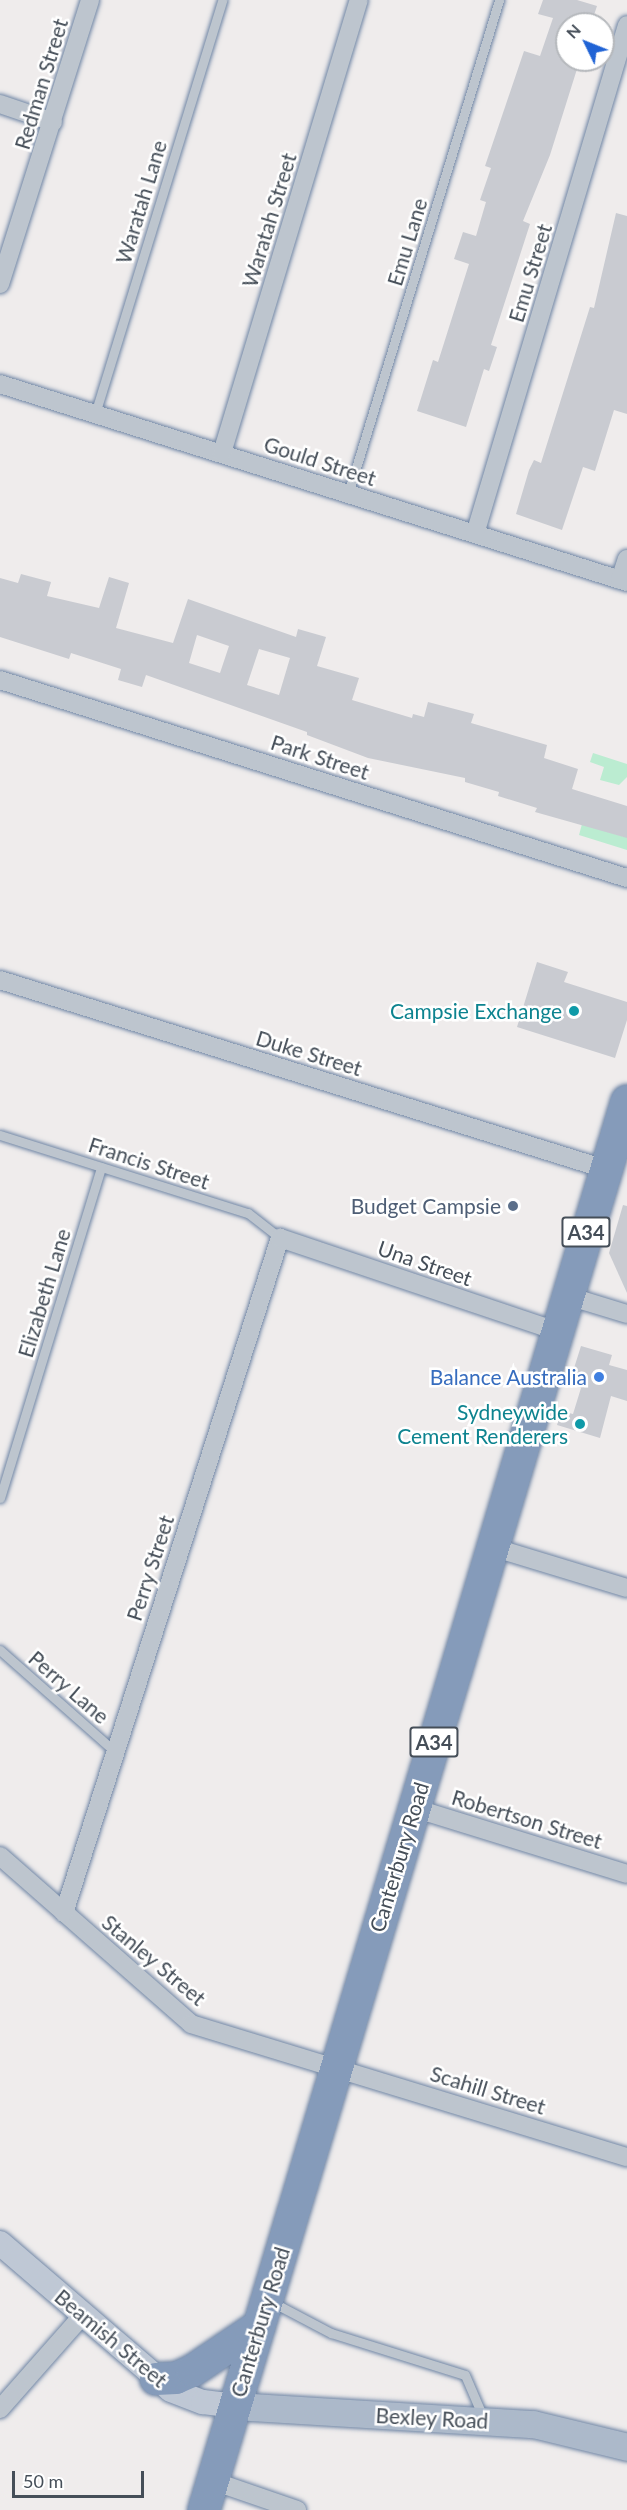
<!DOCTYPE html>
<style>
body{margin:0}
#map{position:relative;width:627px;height:2510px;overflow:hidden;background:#efecec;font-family:Lato,sans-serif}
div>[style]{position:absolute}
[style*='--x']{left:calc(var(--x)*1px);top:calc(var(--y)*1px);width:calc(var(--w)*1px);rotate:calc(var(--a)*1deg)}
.green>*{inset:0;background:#bbecd1}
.building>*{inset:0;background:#c9cbd1}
.roads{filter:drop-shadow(0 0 2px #7086a5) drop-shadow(0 0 2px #7086a5)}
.lane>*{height:9px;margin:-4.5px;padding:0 4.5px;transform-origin:4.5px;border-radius:4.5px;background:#bdc5ce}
.street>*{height:18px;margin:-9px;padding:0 9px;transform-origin:9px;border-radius:9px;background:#bdc5ce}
.secondary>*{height:24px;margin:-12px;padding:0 12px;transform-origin:12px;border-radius:12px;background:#bfc8d5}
.primary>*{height:27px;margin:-13.5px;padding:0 13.5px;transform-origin:13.5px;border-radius:13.5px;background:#acb9ca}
.highway>*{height:32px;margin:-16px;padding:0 16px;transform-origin:16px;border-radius:16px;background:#859bba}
.dots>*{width:16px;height:16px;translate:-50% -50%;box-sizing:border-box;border:3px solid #fff;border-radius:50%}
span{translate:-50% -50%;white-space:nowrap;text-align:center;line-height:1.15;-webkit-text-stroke:5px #fff;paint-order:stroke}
.shield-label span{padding:2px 4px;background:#fff;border:2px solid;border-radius:4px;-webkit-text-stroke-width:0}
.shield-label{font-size:20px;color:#454e58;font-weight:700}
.street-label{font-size:21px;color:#454e58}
.culture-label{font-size:21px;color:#0d838f}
.right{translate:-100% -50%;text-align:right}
.service-label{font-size:21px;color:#4e5e75}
.shop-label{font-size:21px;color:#366cbe}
.north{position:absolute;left:555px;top:12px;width:60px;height:60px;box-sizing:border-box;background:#fff;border:2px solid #b5b8bc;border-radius:50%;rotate:313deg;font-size:16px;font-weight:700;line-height:24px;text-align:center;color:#454e58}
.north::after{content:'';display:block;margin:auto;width:21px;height:27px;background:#2063d5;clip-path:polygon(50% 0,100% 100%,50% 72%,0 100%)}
.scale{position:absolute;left:12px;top:2471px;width:132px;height:27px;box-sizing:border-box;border:3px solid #454e58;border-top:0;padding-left:8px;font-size:18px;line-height:21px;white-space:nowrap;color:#454e58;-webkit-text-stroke:4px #fff;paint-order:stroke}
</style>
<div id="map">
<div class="green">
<i style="clip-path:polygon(593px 753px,627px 764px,627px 777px,619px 785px,600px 780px,604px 767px,590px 762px)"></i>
<i style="clip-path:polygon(582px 824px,625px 837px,627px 831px,627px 850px,579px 835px)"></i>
</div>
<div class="building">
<i style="clip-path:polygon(543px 0,577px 0,597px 6px,591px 24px,567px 24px,567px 60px,577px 60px,577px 69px,550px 155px,523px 221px,530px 224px,491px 345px,497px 347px,489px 371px,484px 369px,466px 427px,417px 411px,433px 360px,438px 362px,469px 264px,454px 259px,463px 232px,476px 236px,486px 202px,480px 200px,491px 168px,485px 166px,524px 51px,540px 56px,553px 18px,538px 14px)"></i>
<i style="clip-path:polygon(616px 213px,627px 216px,627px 414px,614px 410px,595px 471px,583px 467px,562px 530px,516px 514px,529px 470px,534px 460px,541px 463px,590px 307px,594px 308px)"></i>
<i style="clip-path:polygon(evenodd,21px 574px,51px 582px,47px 596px,99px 608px,109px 577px,129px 583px,116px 628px,173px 643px,188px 599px,296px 637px,298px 629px,326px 637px,317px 666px,359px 678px,352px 700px,412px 718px,413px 714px,424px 717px,428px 702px,474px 714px,471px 723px,547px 745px,544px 758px,578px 769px,572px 789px,627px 806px,627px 838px,535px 812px,537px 808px,498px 796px,499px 792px,465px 782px,465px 778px,368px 758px,307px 735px,307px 732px,146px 675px,142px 687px,118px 680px,121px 669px,71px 653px,69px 659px,0 637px,0 578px,18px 583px,21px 574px,197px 635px,229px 646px,220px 673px,189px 663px,197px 635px,21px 574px,259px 649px,290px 658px,279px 695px,247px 685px,259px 649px)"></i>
<i style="clip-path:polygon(537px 962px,568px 972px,564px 982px,627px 1002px,627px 1020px,615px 1058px,517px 1027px)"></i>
<i style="clip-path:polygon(623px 1205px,627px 1206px,627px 1293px,609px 1253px)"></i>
<i style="clip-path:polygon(581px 1346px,612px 1355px,609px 1365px,627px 1370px,627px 1401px,611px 1396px,600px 1438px,557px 1425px,561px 1411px,573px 1414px,581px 1388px,569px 1384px)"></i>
</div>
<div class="roads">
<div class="lane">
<i style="--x:95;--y:414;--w:433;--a:-72.9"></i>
<i style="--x:348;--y:494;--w:517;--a:-73"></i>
<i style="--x:0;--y:1135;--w:260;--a:17.5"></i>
<i style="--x:248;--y:1213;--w:41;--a:38"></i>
<i style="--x:0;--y:1498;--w:346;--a:-73"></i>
<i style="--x:0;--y:1650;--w:152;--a:41.5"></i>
<i style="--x:272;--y:2302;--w:67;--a:27.7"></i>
<i style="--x:331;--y:2333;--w:140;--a:17.4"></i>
<i style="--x:465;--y:2375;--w:46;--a:66.8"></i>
</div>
<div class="street">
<i style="--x:0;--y:104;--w:56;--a:18.8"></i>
<i style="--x:0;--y:284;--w:298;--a:-72.4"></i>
<i style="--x:0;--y:384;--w:658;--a:17.53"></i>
<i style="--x:222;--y:453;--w:473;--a:-73.2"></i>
<i style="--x:475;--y:534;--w:531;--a:-73.37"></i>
<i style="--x:620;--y:580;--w:22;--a:-72"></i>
<i style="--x:0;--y:680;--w:658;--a:17.53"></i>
<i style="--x:0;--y:980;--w:634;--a:17.35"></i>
<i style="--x:568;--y:1296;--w:62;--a:17"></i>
<i style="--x:492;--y:1547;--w:141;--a:16.9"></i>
<i style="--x:414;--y:1808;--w:223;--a:17.2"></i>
<i style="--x:0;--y:1856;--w:254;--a:41.3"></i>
<i style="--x:191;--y:2024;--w:456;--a:17"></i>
<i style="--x:64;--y:1913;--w:709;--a:-72.26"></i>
<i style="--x:280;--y:1238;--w:292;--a:18.6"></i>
<i style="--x:0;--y:2409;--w:125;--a:-48.6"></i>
<i style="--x:213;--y:2481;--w:89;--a:19"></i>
</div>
<div class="secondary">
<i style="--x:0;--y:2243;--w:225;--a:40.7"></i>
<i style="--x:171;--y:2390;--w:34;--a:21"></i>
<i style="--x:203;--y:2402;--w:32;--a:7"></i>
</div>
<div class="primary">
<i style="--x:235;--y:2406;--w:299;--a:3.5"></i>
<i style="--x:533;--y:2424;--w:97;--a:13.7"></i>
</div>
<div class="highway">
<i style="--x:156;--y:2379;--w:20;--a:-3"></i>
<i style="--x:176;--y:2378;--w:17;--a:-24"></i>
<i style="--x:192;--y:2371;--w:81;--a:-33.9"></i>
<i style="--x:204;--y:2510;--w:1471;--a:-73.29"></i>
</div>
</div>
<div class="dots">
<i style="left:574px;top:1011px;background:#0f9aa8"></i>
<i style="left:513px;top:1206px;background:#5c6f8a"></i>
<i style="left:599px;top:1377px;background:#3f7fe0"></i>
<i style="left:580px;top:1424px;background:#0f9aa8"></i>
</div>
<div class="shield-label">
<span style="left:586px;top:1232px">A34</span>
<span style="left:434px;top:1742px">A34</span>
</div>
<div class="street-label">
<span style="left:41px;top:84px;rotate:-73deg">Redman Street</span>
<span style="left:141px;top:202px;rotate:-73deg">Waratah Lane</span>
<span style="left:269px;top:220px;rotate:-73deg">Waratah Street</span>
<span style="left:407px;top:242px;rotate:-73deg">Emu Lane</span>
<span style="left:530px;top:273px;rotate:-73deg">Emu Street</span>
<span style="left:320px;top:461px;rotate:18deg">Gould Street</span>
<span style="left:320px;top:757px;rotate:18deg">Park Street</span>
<span style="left:309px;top:1053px;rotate:17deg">Duke Street</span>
<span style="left:149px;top:1163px;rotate:18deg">Francis Street</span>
<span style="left:425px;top:1263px;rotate:19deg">Una Street</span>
<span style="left:44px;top:1293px;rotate:-73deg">Elizabeth Lane</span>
<span style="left:150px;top:1568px;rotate:-72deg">Perry Street</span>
<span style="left:69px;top:1687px;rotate:41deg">Perry Lane</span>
<span style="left:527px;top:1819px;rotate:17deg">Robertson Street</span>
<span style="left:399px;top:1857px;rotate:-73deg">Canterbury Road</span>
<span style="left:154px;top:1960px;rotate:40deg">Stanley Street</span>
<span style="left:488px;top:2090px;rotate:17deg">Scahill Street</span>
<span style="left:260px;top:2322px;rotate:-73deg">Canterbury Road</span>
<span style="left:111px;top:2338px;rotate:40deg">Beamish Street</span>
<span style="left:432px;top:2418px;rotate:3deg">Bexley Road</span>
</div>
<div class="culture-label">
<span class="right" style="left:562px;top:1011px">Campsie Exchange</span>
<span class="right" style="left:568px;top:1424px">Sydneywide<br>Cement Renderers</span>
</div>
<div class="service-label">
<span class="right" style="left:501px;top:1206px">Budget Campsie</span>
</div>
<div class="shop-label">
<span class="right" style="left:587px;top:1377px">Balance Australia</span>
</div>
<div class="north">N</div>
<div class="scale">50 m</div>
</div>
